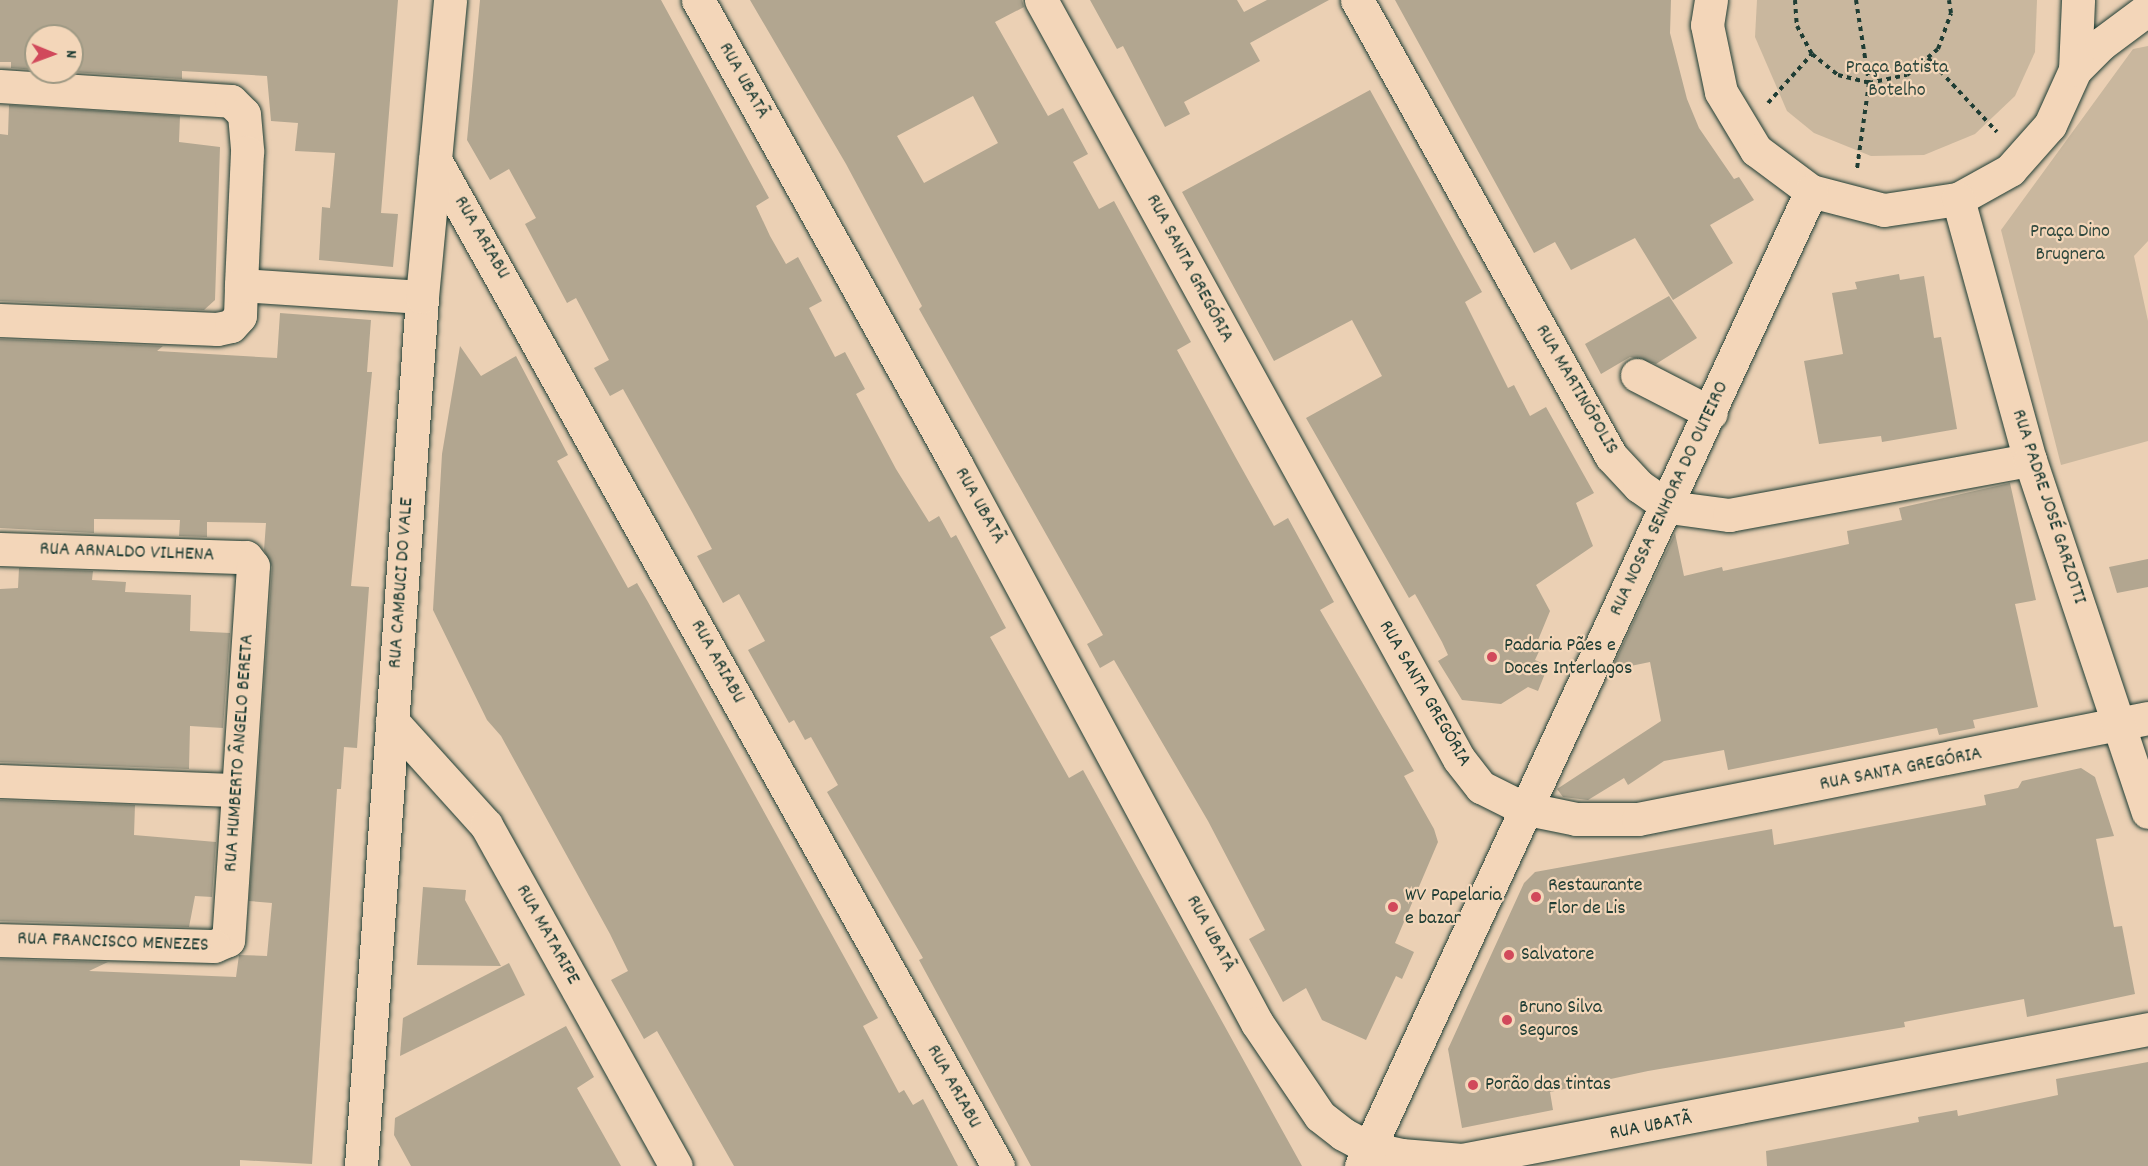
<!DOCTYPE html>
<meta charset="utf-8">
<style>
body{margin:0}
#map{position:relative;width:2148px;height:1166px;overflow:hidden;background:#ebd0b4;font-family:Dekko,sans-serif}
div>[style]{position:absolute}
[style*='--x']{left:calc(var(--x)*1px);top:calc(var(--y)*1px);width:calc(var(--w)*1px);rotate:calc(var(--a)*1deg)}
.green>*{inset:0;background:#c9b79e}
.building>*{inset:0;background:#b2a690}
.path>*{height:4px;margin-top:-2px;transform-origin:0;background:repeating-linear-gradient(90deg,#1f3d34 0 4.5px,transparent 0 9px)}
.roads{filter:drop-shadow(0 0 2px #1f3d34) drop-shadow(0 0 2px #1f3d34)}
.minor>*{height:33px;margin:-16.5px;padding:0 16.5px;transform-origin:16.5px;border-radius:16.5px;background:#f3d6b9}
.major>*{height:33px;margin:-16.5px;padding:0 16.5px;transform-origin:16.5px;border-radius:16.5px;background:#f3d6b9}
.dots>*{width:16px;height:16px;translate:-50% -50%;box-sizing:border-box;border:3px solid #f3d6b9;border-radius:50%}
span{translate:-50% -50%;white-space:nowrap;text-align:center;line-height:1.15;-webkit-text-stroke:4.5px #f3d6b9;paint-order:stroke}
.park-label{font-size:20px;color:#30493f}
.street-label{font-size:20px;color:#1f3d34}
.poi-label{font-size:20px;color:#1f3d34}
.left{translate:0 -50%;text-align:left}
.north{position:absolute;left:24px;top:24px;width:60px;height:60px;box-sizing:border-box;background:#f3d6b9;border:2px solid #9e9984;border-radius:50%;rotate:91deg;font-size:16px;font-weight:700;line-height:24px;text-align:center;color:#1f3d34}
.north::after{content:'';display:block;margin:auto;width:21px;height:27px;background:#d1495b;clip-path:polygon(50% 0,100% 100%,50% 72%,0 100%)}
</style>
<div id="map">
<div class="green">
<i style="clip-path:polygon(1757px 0,2037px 0,2035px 52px,2015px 96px,1975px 134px,1924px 155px,1871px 156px,1814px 133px,1787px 111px,1755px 37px)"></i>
<i style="clip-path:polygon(2148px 46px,2148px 241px,2134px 256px,2148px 321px,2148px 441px,2061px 465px,2001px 230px,2133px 49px)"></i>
</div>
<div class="building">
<i style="clip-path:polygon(0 0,398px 0,381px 213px,398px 214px,393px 267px,319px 260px,322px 207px,330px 208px,335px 153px,295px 151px,298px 123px,271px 121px,267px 76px,182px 71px,182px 79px,72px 72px,72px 36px,36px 36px,36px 70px,11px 68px,11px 62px,0 62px)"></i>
<i style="clip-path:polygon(480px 0,661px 0,769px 198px,756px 206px,770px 236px,786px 264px,798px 257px,822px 301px,809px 308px,835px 357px,845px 352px,865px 389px,856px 394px,896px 469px,929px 522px,939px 516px,951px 538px,956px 535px,1006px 628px,990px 637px,1069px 778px,1083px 770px,1302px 1166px,1031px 1166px,919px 960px,923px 958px,827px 792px,838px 785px,811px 737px,805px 740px,794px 720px,789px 723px,748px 650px,765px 641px,739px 594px,723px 603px,697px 556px,712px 549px,692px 512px,623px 389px,610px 396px,594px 368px,609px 360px,576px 298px,567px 303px,525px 224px,536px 218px,509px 169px,490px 180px,467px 140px)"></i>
<i style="clip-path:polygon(evenodd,750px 0,1022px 0,1024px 7px,995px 22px,1048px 116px,1063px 108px,1088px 154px,1073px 162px,1099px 209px,1114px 201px,1191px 342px,1177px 350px,1236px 458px,1274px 526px,1288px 518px,1334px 602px,1320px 610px,1414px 771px,1404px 776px,1434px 829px,1438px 842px,1395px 943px,1414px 952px,1402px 979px,1396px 976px,1366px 1040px,1322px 1020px,1306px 988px,1283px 1002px,1249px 939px,1265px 930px,1208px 821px,1114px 660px,1100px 668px,1087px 644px,1103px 635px,919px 309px,922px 306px,846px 164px,750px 0,973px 96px,998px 143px,924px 183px,897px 136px,973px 96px)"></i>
<i style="clip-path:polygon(1090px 0,1237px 0,1244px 12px,1267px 0,1329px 0,1250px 43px,1260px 61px,1184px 102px,1190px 114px,1165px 127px,1123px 46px,1117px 49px)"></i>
<i style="clip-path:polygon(1395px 0,1671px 0,1670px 33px,1687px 99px,1699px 128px,1734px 179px,1739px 177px,1754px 200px,1710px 225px,1733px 263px,1673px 300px,1635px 238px,1571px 270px,1555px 242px,1534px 253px)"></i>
<i style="clip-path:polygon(1370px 90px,1482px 292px,1465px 302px,1508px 388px,1514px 385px,1530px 416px,1546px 407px,1594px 493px,1576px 503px,1593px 546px,1536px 585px,1550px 611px,1536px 645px,1541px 647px,1535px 660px,1548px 666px,1538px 691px,1528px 687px,1501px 704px,1462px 700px,1438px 661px,1448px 655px,1442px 642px,1415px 594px,1409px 598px,1306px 418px,1382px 376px,1352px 320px,1274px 361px,1182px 192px)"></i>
<i style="clip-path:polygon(9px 105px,180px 116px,179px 142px,220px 147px,215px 300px,204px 310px,0 301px,0 134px,8px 135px)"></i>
<i style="clip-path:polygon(1899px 274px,1900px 280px,1924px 276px,1934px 338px,1941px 337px,1957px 429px,1882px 442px,1881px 436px,1819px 444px,1804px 361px,1843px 354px,1832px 293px,1857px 289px,1855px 282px)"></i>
<i style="clip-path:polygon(1669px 296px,1697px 338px,1656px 364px,1630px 357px,1601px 374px,1585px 344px)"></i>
<i style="clip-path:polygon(280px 313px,371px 320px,367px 372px,372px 372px,351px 586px,369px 587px,361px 693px,357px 748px,344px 747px,341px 789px,337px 789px,312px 1164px,240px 1160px,240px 1166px,0 1166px,0 959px,108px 962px,89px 971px,236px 977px,239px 955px,267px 956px,272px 903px,249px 901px,272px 567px,264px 550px,266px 523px,207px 522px,207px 537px,179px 536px,180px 520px,94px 519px,94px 533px,0 528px,0 339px,163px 346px,157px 351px,277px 358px)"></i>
<i style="clip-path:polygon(460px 346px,481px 376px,516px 356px,568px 455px,557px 461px,628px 588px,637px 583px,648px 602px,878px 1018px,863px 1026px,899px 1093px,904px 1090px,913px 1105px,923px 1099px,958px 1166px,734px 1166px,657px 1031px,644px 1039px,611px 980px,628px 971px,610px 934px,501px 736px,487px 720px,433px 610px,442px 454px)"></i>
<i style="clip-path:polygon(2010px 483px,2036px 600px,2015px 604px,2038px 707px,1973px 720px,1975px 728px,1939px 735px,1937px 728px,1728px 770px,1724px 750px,1664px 761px,1628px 785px,1624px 778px,1588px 800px,1563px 797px,1557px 789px,1661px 721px,1650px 662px,1611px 670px,1675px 533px,1684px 576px,1722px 567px,1723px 571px,1849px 544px,1847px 531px,1902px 520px,1899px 508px)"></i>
<i style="clip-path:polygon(2148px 559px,2148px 587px,2117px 593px,2109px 567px)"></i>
<i style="clip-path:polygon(19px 568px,93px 571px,92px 580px,126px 582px,125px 592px,191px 595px,190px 631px,230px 633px,223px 728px,190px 726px,189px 769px,0 762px,0 589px,18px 588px)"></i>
<i style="clip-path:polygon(2081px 768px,2095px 777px,2114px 836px,2096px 839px,2114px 927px,2122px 926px,2135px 994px,2027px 1017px,2024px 999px,1904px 1022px,1905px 1027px,1648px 1071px,1550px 1092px,1553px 1110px,1462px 1128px,1448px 1049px,1524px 883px,1535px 872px,1772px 829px,1774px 845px,1986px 805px,1984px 795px,2018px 788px,2022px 781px)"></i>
<i style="clip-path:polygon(0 800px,135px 805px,134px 835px,216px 842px,212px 897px,195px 896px,189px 927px,0 921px)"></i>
<i style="clip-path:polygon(423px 887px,466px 890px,465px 900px,501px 966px,417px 965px)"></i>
<i style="clip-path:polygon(509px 963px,525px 995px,400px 1056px,403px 1018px)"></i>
<i style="clip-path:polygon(566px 1026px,594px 1077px,577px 1088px,621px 1166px,411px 1166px,394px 1135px,395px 1118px)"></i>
<i style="clip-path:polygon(2148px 1062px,2148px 1166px,1767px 1166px,1766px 1151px,1919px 1122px,1918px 1117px,1957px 1110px,1958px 1116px,2058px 1095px,2056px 1079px)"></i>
</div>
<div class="path">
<i style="--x:1795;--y:0;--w:26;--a:86"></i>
<i style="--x:1797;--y:26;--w:32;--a:62"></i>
<i style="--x:1812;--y:54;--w:33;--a:39"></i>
<i style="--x:1838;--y:75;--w:32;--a:14"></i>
<i style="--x:1869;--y:83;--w:39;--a:-12"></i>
<i style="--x:1907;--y:75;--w:40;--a:-40"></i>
<i style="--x:1938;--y:49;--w:38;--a:-70"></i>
<i style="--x:1951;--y:13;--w:13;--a:-99"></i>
<i style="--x:1856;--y:0;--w:84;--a:81.1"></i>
<i style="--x:1869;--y:83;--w:86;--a:98"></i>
<i style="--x:1928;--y:58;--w:101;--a:47"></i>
<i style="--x:1768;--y:103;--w:66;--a:-48.1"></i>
</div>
<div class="roads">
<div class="minor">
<i style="--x:698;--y:0;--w:531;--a:60.92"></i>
<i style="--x:956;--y:464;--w:635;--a:61.7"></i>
<i style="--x:1257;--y:1023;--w:112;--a:55.9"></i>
<i style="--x:1320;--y:1116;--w:29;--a:38"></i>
<i style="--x:1343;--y:1134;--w:30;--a:28"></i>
<i style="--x:1369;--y:1148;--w:33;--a:12"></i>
<i style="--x:1401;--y:1155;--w:61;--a:4.7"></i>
<i style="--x:1462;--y:1160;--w:698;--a:-10.81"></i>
<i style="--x:1041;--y:0;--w:866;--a:61.16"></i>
<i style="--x:1459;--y:759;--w:36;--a:52"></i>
<i style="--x:1481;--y:787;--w:47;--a:26.6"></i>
<i style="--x:1523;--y:808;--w:54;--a:11.7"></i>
<i style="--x:1576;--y:819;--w:62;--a:0"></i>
<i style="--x:1638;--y:819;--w:520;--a:-11.2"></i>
<i style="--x:1357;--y:0;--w:522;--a:60.88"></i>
<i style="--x:1611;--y:456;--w:41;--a:47"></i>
<i style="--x:1639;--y:486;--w:37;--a:35"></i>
<i style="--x:1669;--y:507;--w:61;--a:7.6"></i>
<i style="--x:1729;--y:515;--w:306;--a:-10.4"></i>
<i style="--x:0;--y:86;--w:231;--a:3.7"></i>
<i style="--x:231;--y:101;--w:18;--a:45"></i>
<i style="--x:244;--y:114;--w:38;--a:85"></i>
<i style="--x:247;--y:152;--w:133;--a:92.6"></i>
<i style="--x:435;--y:160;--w:1153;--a:60.77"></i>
<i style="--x:0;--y:320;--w:217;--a:2.4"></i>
<i style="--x:217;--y:329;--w:14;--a:-12"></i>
<i style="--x:231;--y:326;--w:13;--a:-48"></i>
<i style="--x:240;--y:316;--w:31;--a:-88"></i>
<i style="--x:241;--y:285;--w:181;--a:3.8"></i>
<i style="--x:1637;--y:375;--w:83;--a:27.2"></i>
<i style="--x:0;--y:549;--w:246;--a:1.9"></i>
<i style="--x:246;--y:557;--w:11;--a:52"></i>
<i style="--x:253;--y:566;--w:375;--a:93.8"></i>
<i style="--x:228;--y:940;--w:15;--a:157"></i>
<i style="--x:214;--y:946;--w:214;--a:-178.4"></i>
<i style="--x:392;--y:721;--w:140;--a:47.9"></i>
<i style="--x:486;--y:825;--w:390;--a:60.9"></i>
<i style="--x:0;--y:781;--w:235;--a:2.2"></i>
<i style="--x:361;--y:1166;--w:871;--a:-85.98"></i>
<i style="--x:422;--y:297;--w:298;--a:-84.6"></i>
</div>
<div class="major">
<i style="--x:1711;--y:0;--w:25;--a:99"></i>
<i style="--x:1707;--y:25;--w:68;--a:78.2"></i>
<i style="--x:1721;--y:92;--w:68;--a:58.9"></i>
<i style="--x:1756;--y:150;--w:69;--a:36.7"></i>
<i style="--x:1811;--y:191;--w:75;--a:14.6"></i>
<i style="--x:1884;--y:210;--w:75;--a:-8.5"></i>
<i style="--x:1958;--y:199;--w:60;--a:-29.1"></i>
<i style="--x:2010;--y:170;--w:60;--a:-48.4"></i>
<i style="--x:2050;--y:125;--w:60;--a:-65.6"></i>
<i style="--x:2075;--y:70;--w:70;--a:-87.5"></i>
<i style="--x:2075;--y:70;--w:37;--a:-45"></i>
<i style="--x:2101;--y:44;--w:59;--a:-36.7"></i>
<i style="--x:1958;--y:199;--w:271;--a:74.6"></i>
<i style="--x:2030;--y:460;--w:371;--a:71.5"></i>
<i style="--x:1361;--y:1166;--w:1074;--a:-65.22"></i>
</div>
</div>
<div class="dots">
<i style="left:1492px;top:657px;background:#d1495b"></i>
<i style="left:1536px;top:897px;background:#d1495b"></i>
<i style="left:1393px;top:907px;background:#d1495b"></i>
<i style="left:1509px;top:955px;background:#d1495b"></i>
<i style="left:1507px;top:1020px;background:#d1495b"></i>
<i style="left:1473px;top:1085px;background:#d1495b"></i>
</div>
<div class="park-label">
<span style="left:1897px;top:80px">Praça Batista<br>Botelho</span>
<span style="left:2070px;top:244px">Praça Dino<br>Brugnera</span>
</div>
<div class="street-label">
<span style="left:743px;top:81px;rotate:61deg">RUA UBATÃ</span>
<span style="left:481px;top:238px;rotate:60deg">RUA ARIABU</span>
<span style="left:1189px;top:269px;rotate:62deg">RUA SANTA GREGÓRIA</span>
<span style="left:1576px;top:390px;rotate:60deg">RUA MARTINÓPOLIS</span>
<span style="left:1670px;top:499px;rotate:-65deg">RUA NOSSA SENHORA DO OUTEIRO</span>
<span style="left:979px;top:506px;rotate:61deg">RUA UBATÃ</span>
<span style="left:2048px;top:507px;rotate:72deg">RUA PADRE JOSÉ GARZOTTI</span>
<span style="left:127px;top:553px;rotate:2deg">RUA ARNALDO VILHENA</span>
<span style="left:402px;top:583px;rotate:-86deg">RUA CAMBUCI DO VALE</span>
<span style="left:717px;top:662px;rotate:61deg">RUA ARIABU</span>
<span style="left:1424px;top:694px;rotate:60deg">RUA SANTA GREGÓRIA</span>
<span style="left:240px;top:753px;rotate:-86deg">RUA HUMBERTO ÂNGELO BERETA</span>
<span style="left:1901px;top:770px;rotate:-11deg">RUA SANTA GREGÓRIA</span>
<span style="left:1210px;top:934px;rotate:62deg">RUA UBATÃ</span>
<span style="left:547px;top:935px;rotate:61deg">RUA MATARIPE</span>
<span style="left:113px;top:943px;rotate:2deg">RUA FRANCISCO MENEZES</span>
<span style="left:953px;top:1087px;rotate:61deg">RUA ARIABU</span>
<span style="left:1651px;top:1127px;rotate:-11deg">RUA UBATÃ</span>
</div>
<div class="poi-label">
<span class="left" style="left:1504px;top:658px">Padaria Pães e<br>Doces Interlagos</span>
<span class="left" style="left:1548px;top:898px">Restaurante<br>Flor de Lis</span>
<span class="left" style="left:1405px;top:908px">WV Papelaria<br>e bazar</span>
<span class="left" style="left:1521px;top:955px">Salvatore</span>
<span class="left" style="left:1519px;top:1020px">Bruno Silva<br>Seguros</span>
<span class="left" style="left:1485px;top:1085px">Porão das tintas</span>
</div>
<div class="north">N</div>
</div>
